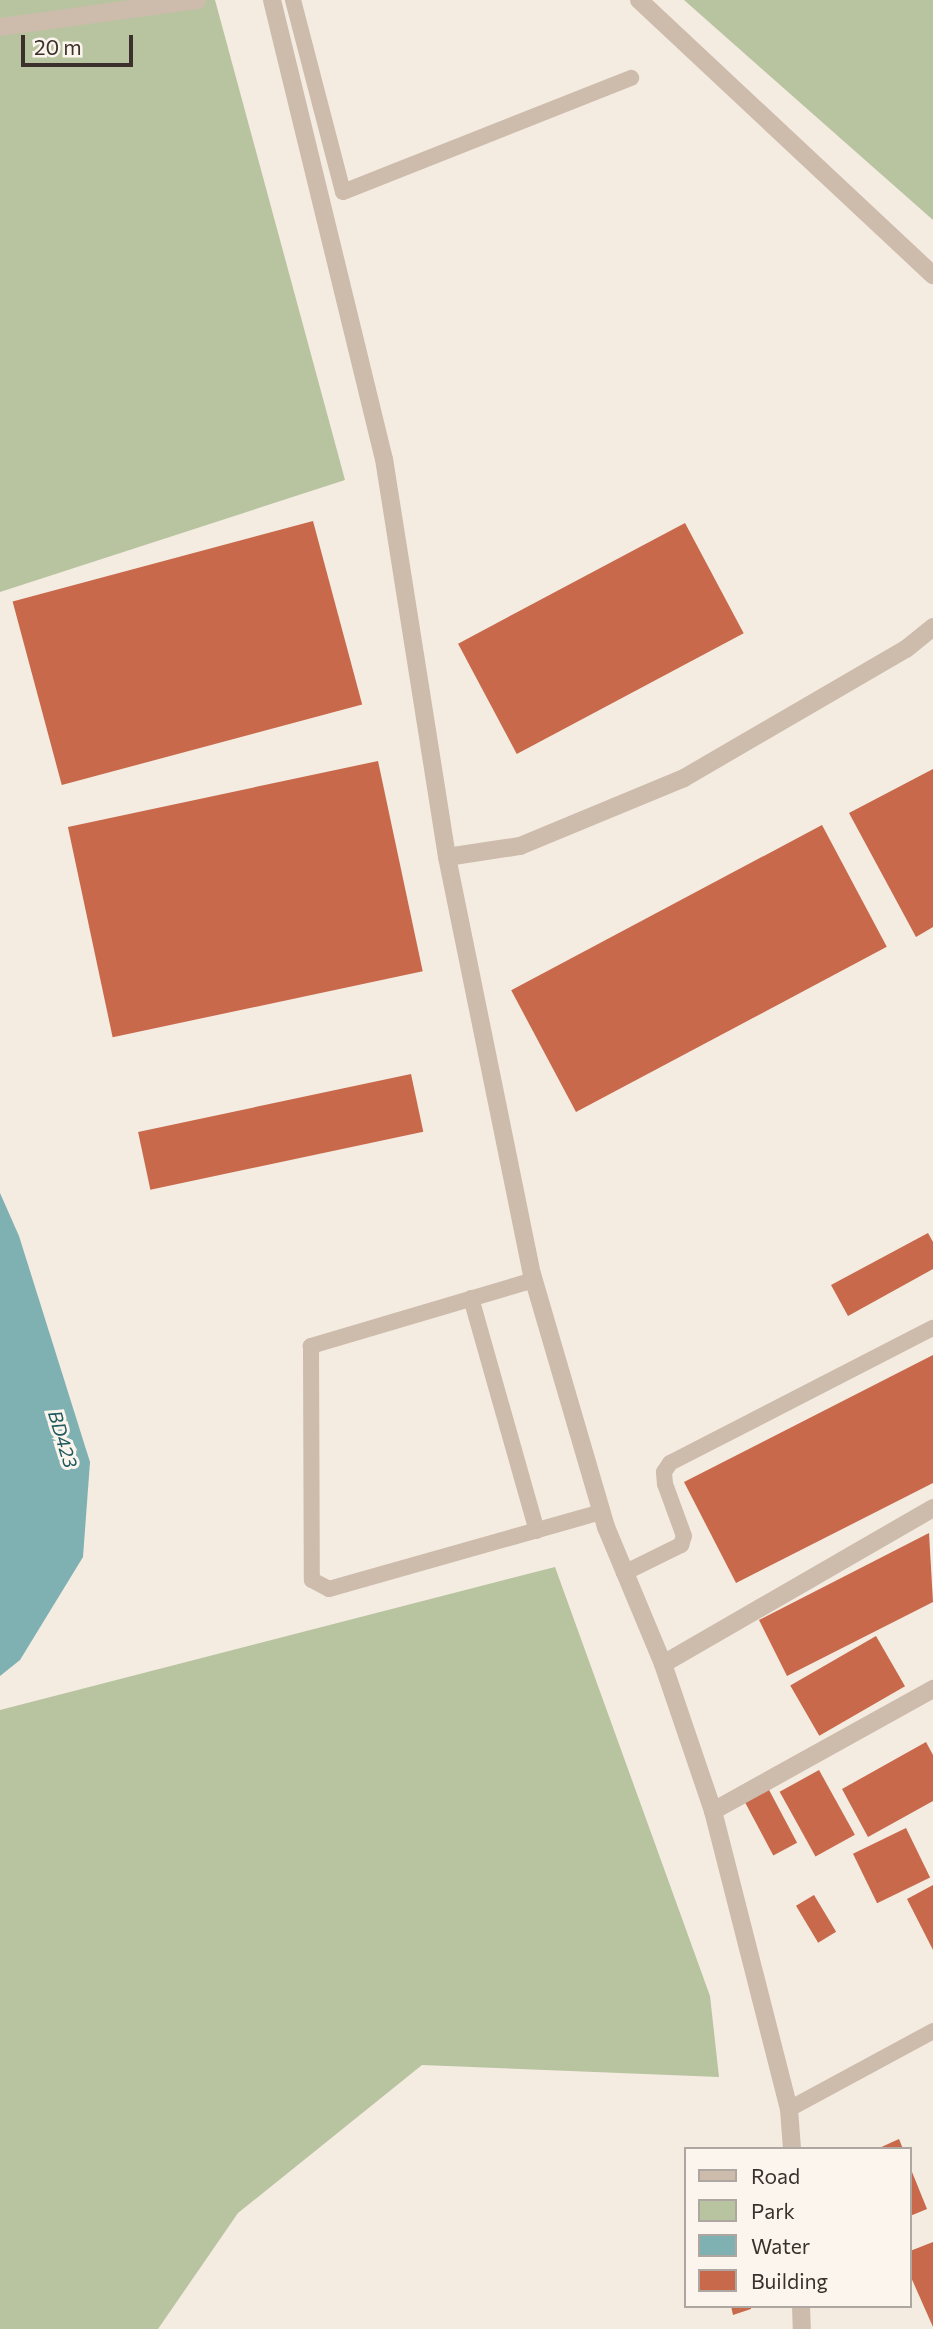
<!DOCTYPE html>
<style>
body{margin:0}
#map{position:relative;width:933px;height:2329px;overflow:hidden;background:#f4ebe1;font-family:Commissioner,sans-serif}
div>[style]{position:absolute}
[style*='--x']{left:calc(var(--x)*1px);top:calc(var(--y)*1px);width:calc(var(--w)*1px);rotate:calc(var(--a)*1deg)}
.green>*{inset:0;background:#b8c4a0}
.water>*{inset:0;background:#7fb0b2}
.building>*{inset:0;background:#c8694b;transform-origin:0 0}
.service>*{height:16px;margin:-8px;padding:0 8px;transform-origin:8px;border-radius:8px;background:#cdbbac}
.minor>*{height:18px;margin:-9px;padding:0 9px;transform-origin:9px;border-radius:9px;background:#cdbbac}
span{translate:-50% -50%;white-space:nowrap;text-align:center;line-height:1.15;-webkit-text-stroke:6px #fbf5ee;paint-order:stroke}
.water-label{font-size:19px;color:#1f5a5e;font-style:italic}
.legend{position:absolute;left:684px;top:2147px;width:228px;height:161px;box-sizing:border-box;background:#fbf5ee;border:2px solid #aea6a0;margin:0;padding:9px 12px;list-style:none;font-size:21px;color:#3b302b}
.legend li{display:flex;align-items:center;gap:14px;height:35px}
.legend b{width:35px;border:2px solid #aea6a0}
.scale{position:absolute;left:21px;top:35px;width:112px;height:32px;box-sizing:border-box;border:4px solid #3b302b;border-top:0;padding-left:9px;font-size:21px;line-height:24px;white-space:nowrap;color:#3b302b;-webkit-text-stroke:5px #fbf5ee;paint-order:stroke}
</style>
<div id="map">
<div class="green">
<i style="clip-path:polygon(0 0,215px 0,345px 480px,0 592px)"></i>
<i style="clip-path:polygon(684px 0,933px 0,933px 220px)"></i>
<i style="clip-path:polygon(555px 1567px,710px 1996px,719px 2077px,422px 2065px,238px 2213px,158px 2329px,0 2329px,0 1710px)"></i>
</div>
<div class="water">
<i style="clip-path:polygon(0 1193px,19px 1236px,90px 1462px,83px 1557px,20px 1660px,0 1676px)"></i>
</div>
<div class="building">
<i style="left:313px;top:521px;width:190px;height:311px;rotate:75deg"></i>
<i style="left:685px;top:523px;width:125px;height:257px;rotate:62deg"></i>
<i style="left:378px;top:761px;width:215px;height:317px;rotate:78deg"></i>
<i style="clip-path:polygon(933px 769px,933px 927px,916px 937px,849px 813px)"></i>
<i style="left:822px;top:825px;width:138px;height:352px;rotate:62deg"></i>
<i style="left:411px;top:1074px;width:59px;height:279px;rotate:78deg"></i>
<i style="clip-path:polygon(928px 1233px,933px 1242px,933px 1269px,848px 1316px,831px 1285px)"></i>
<i style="clip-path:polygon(933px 1355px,933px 1483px,736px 1583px,684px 1482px)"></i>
<i style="clip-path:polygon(929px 1533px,933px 1602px,787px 1676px,759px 1620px)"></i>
<i style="left:876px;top:1636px;width:58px;height:99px;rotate:60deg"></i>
<i style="clip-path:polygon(926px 1742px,933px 1755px,933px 1801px,868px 1837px,842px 1789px)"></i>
<i style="left:819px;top:1770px;width:74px;height:45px;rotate:61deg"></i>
<i style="left:768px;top:1788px;width:62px;height:27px;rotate:62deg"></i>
<i style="left:906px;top:1828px;width:55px;height:59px;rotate:64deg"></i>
<i style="clip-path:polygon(933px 1885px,933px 1950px,907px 1899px)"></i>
<i style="left:814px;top:1895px;width:43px;height:21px;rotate:59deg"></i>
<i style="clip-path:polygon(899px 2139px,903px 2149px,877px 2149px)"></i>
<i style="clip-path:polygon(910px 2167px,927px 2209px,910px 2216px)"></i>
<i style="clip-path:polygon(933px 2242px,933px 2327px,910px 2275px,910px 2251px)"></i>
<i style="clip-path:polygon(731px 2306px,751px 2306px,751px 2309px,733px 2315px)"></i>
</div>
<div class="service">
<i style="--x:293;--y:0;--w:198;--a:75.4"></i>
<i style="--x:343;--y:192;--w:310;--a:-21.6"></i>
<i style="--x:534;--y:1280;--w:233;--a:163.5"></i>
<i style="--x:311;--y:1346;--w:234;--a:89.8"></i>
<i style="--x:312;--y:1580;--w:19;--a:28"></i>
<i style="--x:329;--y:1589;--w:284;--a:-15.8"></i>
<i style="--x:471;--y:1298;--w:242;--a:74.2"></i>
<i style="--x:624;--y:1573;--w:64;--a:-26.2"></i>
<i style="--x:681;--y:1545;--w:9;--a:-72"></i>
<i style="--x:684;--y:1536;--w:55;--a:-110.1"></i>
<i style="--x:665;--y:1484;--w:12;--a:-95"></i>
<i style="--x:664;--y:1472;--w:11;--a:-56"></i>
<i style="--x:670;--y:1463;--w:296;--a:-27.2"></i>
<i style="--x:789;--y:2109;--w:164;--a:-28.4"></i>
</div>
<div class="minor">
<i style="--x:272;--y:0;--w:472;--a:76.3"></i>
<i style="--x:384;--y:459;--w:403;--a:81"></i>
<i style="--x:447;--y:857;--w:426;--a:78.5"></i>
<i style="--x:532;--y:1274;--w:264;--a:73.7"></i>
<i style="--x:606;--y:1527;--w:148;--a:67.4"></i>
<i style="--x:663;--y:1664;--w:155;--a:71.2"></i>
<i style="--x:713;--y:1811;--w:308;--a:75.7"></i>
<i style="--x:789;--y:2109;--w:40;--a:85.7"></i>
<i style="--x:639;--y:0;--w:403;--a:43.1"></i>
<i style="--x:0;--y:27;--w:199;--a:-7.8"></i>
<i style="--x:447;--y:857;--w:74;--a:-8.6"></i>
<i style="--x:520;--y:846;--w:178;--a:-22.5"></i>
<i style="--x:684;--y:778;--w:257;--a:-30.2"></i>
<i style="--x:906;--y:649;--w:35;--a:-39"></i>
<i style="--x:663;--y:1664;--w:312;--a:-30"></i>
<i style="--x:713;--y:1811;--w:252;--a:-29"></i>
<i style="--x:801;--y:2306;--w:23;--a:88"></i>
</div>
<div class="water-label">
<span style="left:63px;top:1439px;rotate:73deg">BD423</span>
</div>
<ul class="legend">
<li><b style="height:9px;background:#cdbbac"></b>Road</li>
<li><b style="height:19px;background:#b8c4a0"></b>Park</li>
<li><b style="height:19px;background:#7fb0b2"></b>Water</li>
<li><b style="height:19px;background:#c8694b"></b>Building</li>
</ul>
<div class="scale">20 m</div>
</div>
